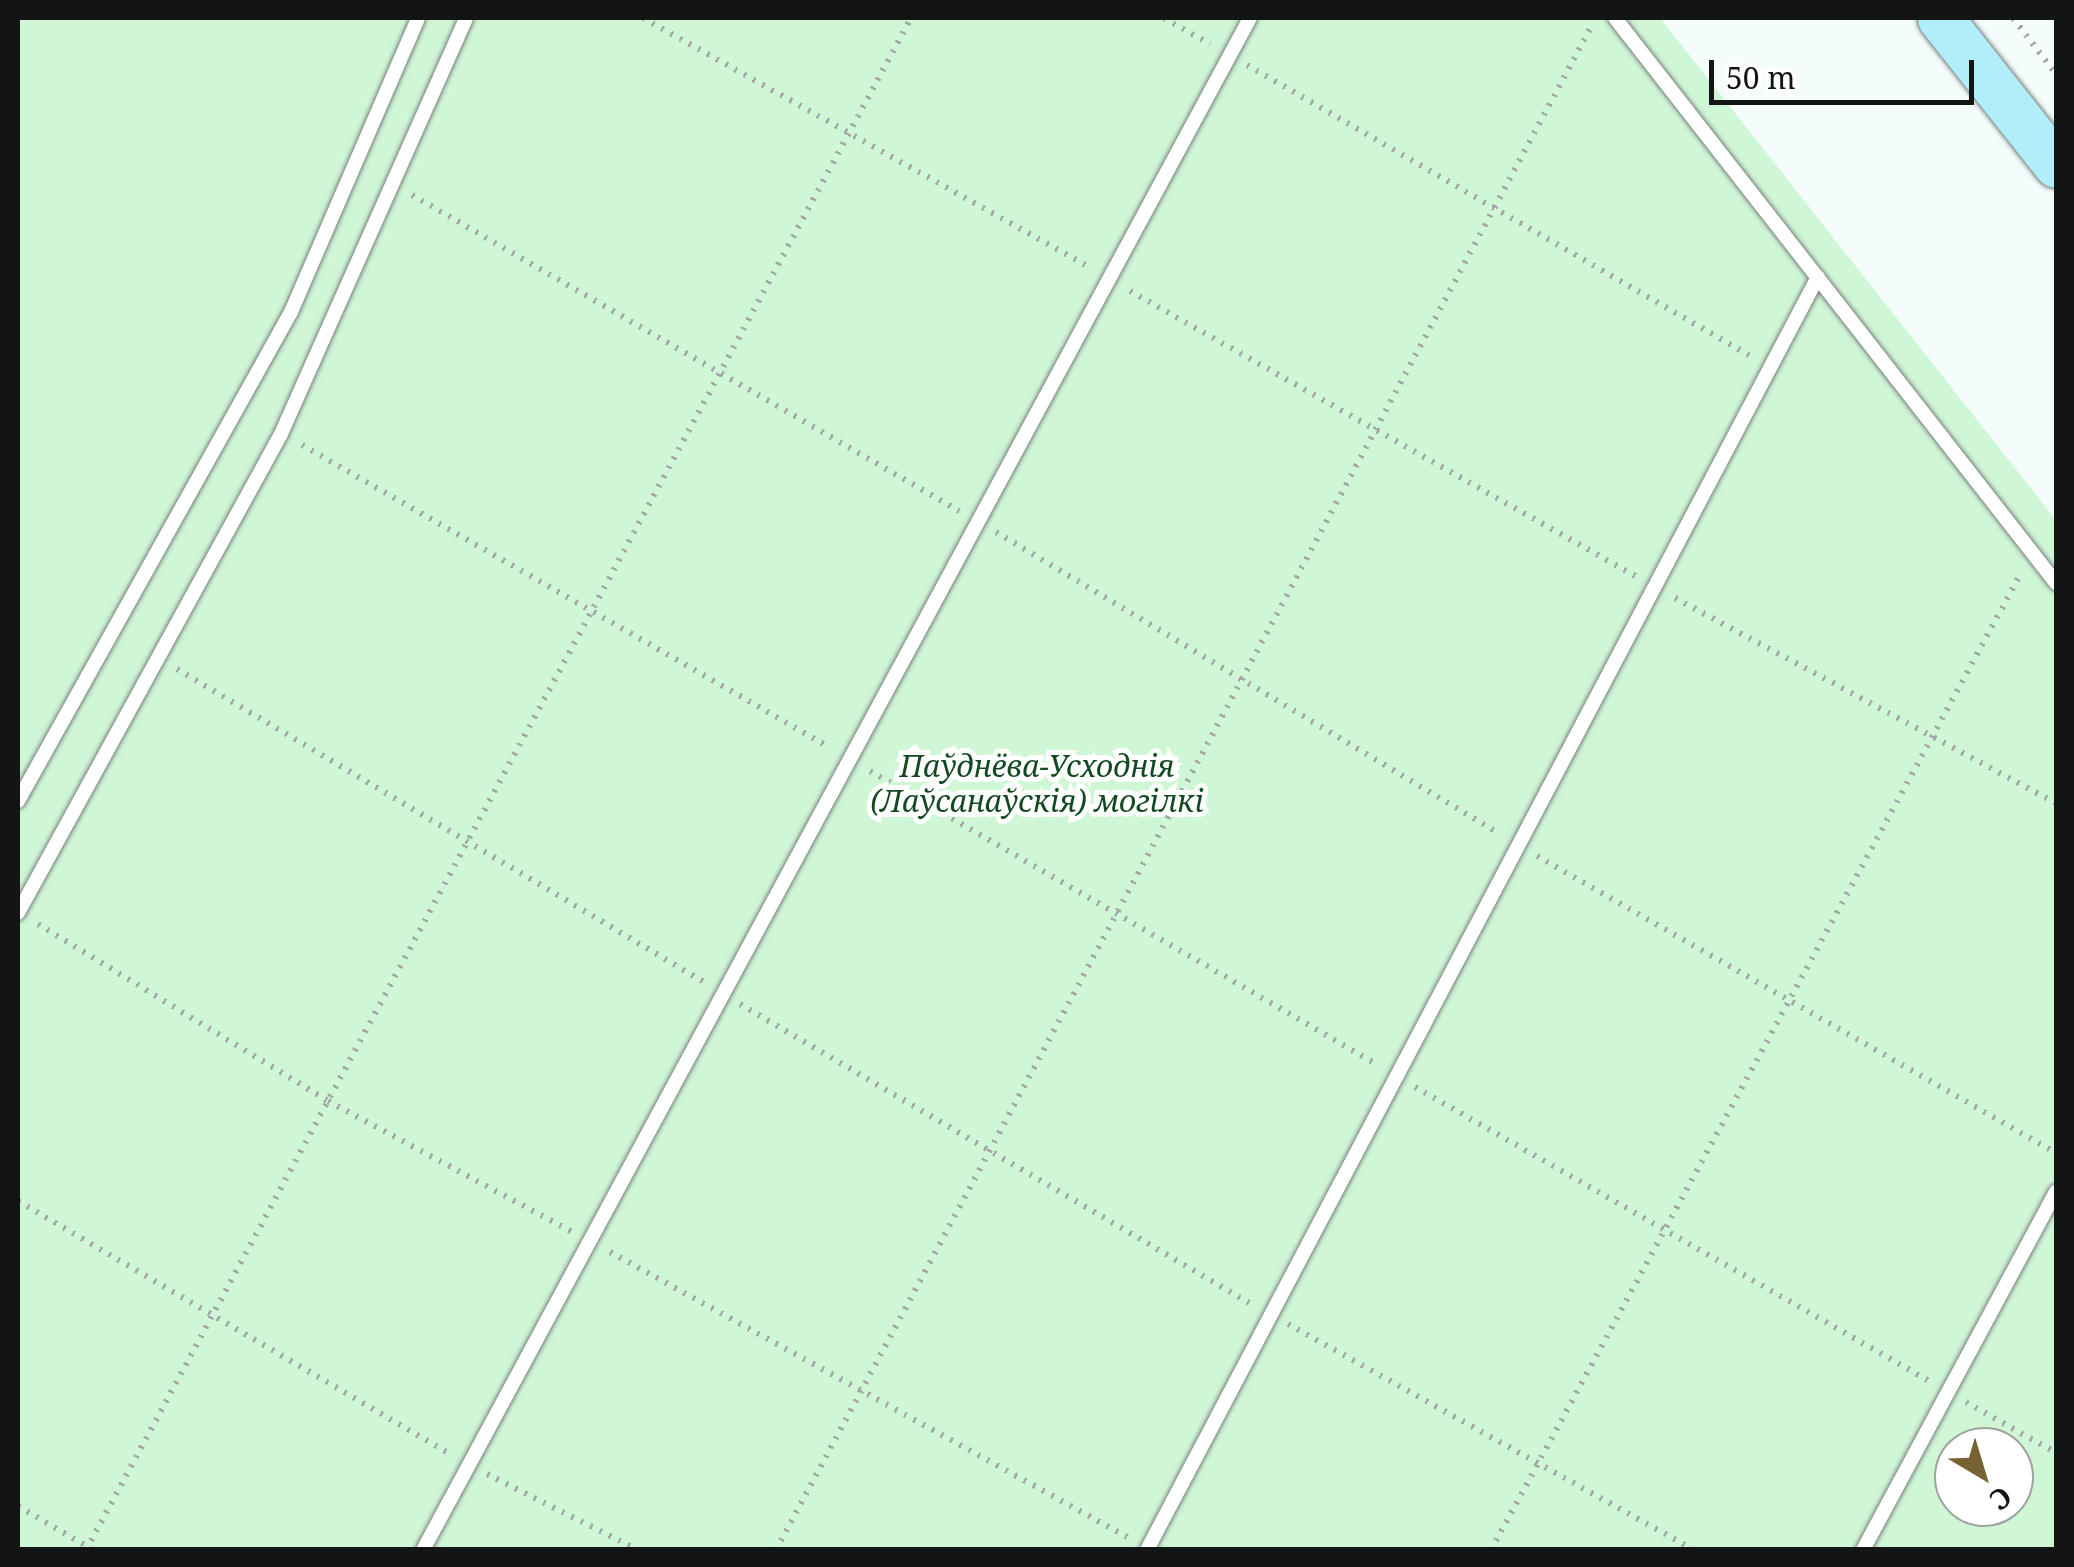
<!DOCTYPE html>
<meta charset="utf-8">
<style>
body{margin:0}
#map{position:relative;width:2074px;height:1567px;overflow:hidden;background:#f4fdfc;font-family:"Noto Serif",serif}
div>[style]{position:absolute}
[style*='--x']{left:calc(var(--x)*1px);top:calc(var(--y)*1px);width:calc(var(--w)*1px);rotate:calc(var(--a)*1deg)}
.green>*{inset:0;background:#d0f7d5}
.path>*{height:6px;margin-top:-3px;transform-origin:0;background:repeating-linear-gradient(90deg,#a2a9a8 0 2.5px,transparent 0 10.5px)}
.roads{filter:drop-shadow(0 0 2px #777f7e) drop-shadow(0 0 2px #777f7e)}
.service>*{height:14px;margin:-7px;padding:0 7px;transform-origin:7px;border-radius:7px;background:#fff}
.primary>*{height:45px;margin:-22.5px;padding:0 22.5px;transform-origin:22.5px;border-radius:22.5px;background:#b0effa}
span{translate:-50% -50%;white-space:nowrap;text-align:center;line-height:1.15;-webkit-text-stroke:10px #fff;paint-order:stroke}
.park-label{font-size:30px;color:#124921;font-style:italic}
.frame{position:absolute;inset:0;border:20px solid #121514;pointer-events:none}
.north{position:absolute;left:1934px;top:1427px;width:100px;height:100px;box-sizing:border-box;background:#fff;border:2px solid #a0a1a1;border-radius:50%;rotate:142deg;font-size:28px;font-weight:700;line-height:40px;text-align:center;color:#121514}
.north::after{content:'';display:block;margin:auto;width:35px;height:45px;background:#776332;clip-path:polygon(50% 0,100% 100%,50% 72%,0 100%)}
.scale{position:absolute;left:1709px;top:60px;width:265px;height:45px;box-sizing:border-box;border:5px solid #121514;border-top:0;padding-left:12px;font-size:30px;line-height:35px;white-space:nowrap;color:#121514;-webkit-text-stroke:8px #fff;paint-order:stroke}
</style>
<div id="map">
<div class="green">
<i style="clip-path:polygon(evenodd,18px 18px,1660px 18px,2056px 520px,2056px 1549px,18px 1549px,18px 18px,1954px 1447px,2014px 1447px,2014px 1507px,1954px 1507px,1954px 1447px)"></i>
</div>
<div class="path">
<i style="--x:643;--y:18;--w:511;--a:29.17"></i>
<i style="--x:1164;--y:18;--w:53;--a:29.5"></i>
<i style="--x:2013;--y:18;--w:71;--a:52.5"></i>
<i style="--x:1247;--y:65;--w:583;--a:30.04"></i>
<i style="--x:412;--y:195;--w:632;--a:30.01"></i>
<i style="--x:1130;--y:291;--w:582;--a:29.43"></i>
<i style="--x:302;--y:445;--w:607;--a:29.82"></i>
<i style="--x:996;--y:532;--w:588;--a:30.93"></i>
<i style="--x:1675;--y:598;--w:433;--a:28.3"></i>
<i style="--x:177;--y:669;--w:613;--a:30.71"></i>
<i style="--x:870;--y:771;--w:587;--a:30.06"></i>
<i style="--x:1537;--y:856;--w:598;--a:29.78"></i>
<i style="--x:38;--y:924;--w:340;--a:31.4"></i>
<i style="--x:328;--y:1101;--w:277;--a:28.2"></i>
<i style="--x:740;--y:1004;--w:593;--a:30.42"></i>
<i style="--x:1415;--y:1087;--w:592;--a:29.77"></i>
<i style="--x:18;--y:1201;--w:501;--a:30.36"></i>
<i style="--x:610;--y:1252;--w:593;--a:28.86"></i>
<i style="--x:1288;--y:1324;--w:465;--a:29.1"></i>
<i style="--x:1966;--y:1402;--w:103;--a:29.5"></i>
<i style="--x:487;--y:1474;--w:169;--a:26.7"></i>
<i style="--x:18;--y:1506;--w:87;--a:30.4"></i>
<i style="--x:86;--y:1550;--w:1740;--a:-61.7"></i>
<i style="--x:776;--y:1550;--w:1732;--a:-61.85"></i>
<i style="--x:1491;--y:1550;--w:1109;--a:-61.52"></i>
</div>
<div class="roads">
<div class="service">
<i style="--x:1615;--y:18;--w:717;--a:52.03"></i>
<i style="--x:18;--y:801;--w:560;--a:-60.83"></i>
<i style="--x:291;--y:312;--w:320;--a:-66.6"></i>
<i style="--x:18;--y:913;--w:546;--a:-61.23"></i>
<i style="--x:281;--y:434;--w:455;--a:-66"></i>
<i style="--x:423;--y:1550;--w:1741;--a:-61.64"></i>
<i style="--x:1147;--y:1550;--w:1439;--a:-62.21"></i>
<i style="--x:1863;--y:1550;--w:407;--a:-61.7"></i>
</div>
<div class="primary">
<i style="--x:1940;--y:18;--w:187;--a:51.7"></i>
</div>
</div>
<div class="park-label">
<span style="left:1037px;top:783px">Паўднёва-Усходнія<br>(Лаўсанаўскія) могілкі</span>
</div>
<div class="frame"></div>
<div class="north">С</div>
<div class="scale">50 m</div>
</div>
